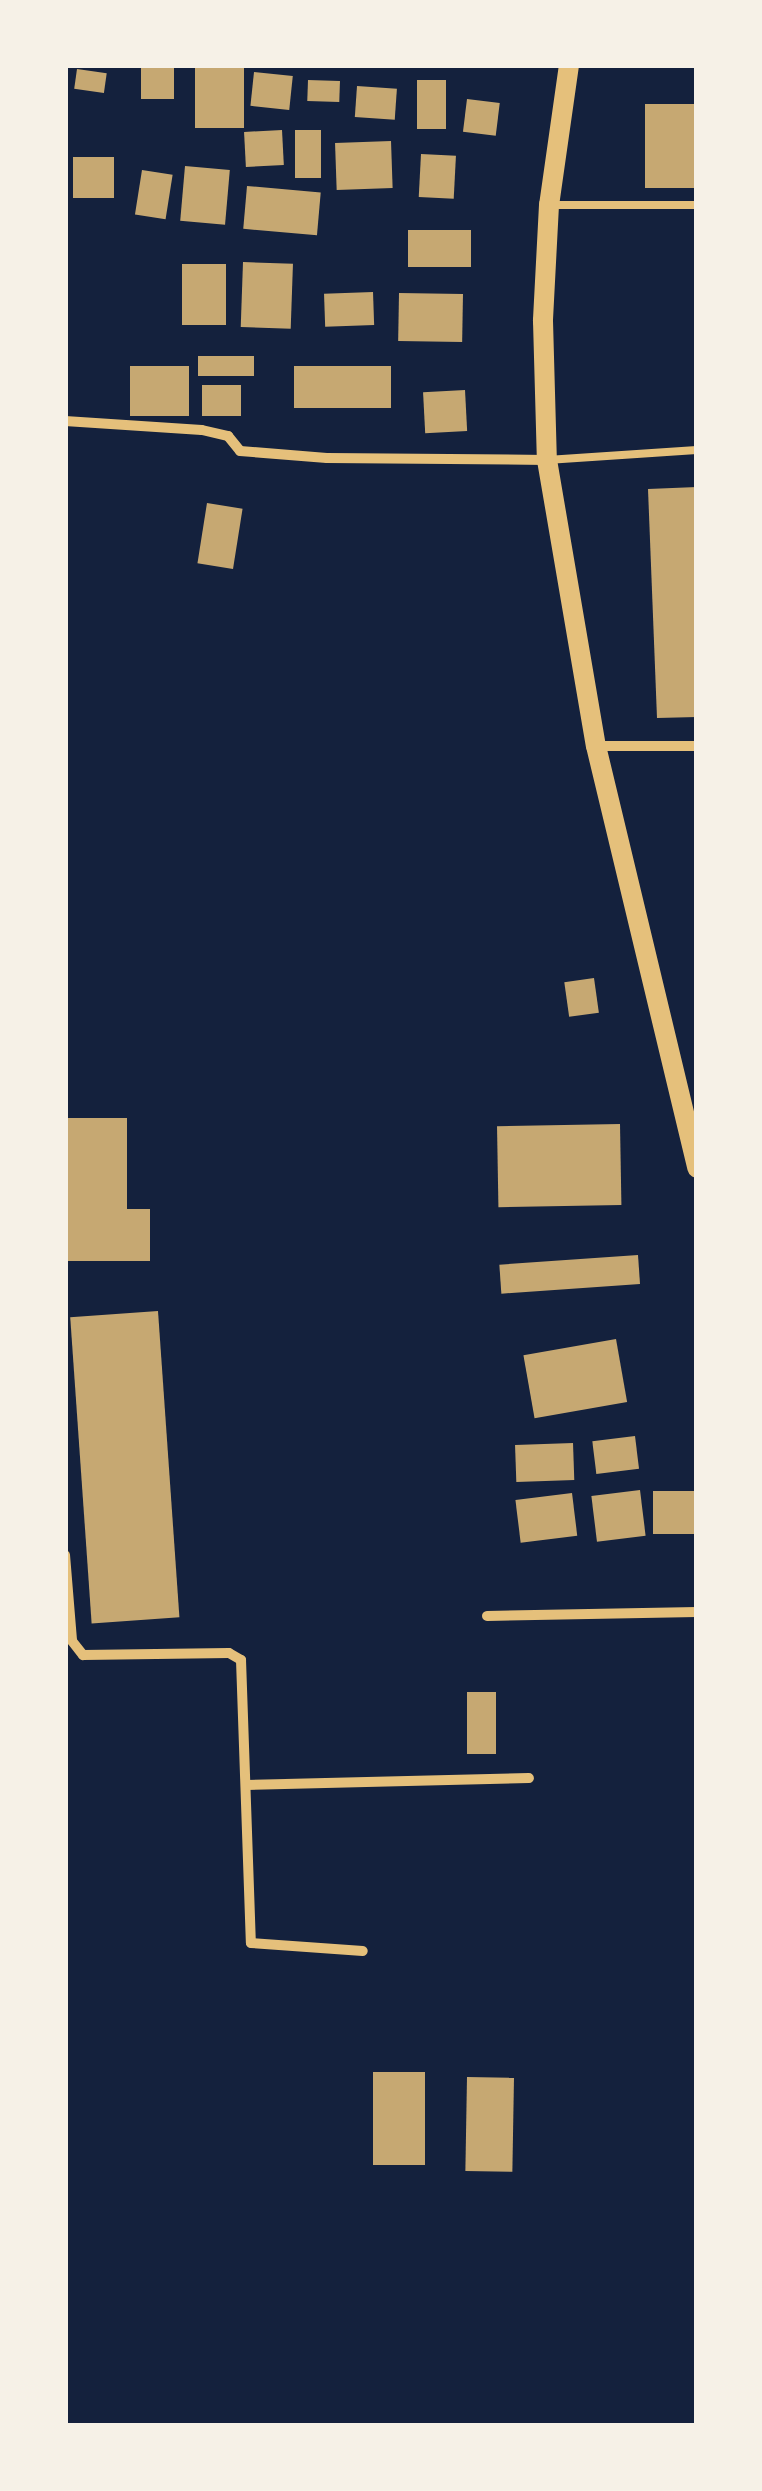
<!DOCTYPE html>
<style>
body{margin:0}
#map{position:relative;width:762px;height:2491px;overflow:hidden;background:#14213d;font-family:"Source Sans 3",sans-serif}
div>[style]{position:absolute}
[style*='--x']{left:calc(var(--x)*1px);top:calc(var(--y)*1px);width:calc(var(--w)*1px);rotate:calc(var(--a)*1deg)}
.building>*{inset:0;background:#c6a872;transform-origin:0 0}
.service>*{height:8px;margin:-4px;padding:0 4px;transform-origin:4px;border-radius:4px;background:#e5c07b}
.minor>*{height:10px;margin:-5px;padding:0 5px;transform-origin:5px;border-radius:5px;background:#e5c07b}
.secondary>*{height:20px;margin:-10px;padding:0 10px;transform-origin:10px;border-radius:10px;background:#e5c07b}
span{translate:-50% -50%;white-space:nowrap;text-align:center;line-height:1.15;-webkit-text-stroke:10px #f6f1e7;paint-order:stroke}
.frame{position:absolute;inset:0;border:68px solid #f6f1e7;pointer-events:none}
</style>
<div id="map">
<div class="building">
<i style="left:141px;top:65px;width:33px;height:34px"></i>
<i style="left:195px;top:65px;width:49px;height:63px"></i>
<i style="left:77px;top:69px;width:30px;height:20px;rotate:8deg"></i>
<i style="left:254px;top:72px;width:39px;height:34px;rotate:6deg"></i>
<i style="left:308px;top:80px;width:32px;height:21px;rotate:2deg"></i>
<i style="left:417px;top:80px;width:29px;height:49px"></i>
<i style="left:357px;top:86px;width:40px;height:31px;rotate:4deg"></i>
<i style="left:467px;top:99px;width:33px;height:33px;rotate:7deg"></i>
<i style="left:645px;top:104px;width:52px;height:84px"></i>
<i style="left:282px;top:130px;width:35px;height:38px;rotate:87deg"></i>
<i style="left:295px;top:130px;width:26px;height:48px"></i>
<i style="left:391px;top:141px;width:47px;height:56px;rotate:88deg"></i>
<i style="left:421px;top:154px;width:35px;height:43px;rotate:3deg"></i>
<i style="left:73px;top:157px;width:41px;height:41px"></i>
<i style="left:185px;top:166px;width:45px;height:55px;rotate:5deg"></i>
<i style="left:142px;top:170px;width:31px;height:45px;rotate:9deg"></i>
<i style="left:247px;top:186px;width:74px;height:43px;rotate:5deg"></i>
<i style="left:408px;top:230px;width:63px;height:37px"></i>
<i style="left:243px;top:262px;width:50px;height:65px;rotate:2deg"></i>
<i style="left:182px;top:264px;width:44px;height:61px"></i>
<i style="left:373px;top:292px;width:33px;height:49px;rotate:88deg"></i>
<i style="left:399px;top:293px;width:64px;height:48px;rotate:1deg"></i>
<i style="left:198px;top:356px;width:56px;height:20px"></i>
<i style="left:130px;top:366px;width:59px;height:50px"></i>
<i style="left:294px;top:366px;width:97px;height:42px"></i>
<i style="left:202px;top:385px;width:39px;height:31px"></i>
<i style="left:465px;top:390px;width:41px;height:42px;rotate:87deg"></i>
<i style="clip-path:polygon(697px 487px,697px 717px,657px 718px,648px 489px)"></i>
<i style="left:207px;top:503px;width:36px;height:61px;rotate:9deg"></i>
<i style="left:594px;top:978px;width:35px;height:30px;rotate:82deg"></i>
<i style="clip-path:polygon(65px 1118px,127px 1118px,127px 1209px,150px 1209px,150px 1261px,65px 1261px)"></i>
<i style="left:620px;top:1124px;width:81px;height:123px;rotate:89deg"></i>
<i style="left:638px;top:1255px;width:29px;height:139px;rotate:86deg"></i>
<i style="left:158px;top:1311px;width:307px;height:88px;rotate:86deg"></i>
<i style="left:616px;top:1339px;width:64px;height:94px;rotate:80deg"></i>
<i style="left:635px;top:1436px;width:33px;height:43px;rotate:83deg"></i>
<i style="left:573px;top:1443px;width:37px;height:58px;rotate:88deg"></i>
<i style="left:640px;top:1490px;width:46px;height:49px;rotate:83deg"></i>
<i style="left:697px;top:1491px;width:43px;height:44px;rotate:90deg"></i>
<i style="left:572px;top:1493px;width:43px;height:57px;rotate:83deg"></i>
<i style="left:467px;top:1692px;width:29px;height:62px"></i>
<i style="left:373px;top:2072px;width:52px;height:93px"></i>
<i style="left:467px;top:2077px;width:47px;height:94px;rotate:1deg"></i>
</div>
<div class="service">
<i style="--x:549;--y:205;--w:148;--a:0"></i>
<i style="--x:547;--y:460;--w:150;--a:-3.8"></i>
</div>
<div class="minor">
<i style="--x:65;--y:421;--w:137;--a:3.8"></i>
<i style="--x:202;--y:430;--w:27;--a:13"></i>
<i style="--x:228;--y:436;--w:19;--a:51"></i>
<i style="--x:240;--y:451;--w:87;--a:4.6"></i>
<i style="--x:327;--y:458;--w:220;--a:0.5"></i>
<i style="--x:597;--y:746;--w:100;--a:0"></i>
<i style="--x:65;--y:1555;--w:86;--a:85.3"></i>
<i style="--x:72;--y:1641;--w:18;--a:52"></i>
<i style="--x:83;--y:1655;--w:146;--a:-0.8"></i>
<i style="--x:229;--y:1653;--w:14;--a:30"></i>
<i style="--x:241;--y:1660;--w:283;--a:88"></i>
<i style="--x:251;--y:1943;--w:112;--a:4.1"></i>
<i style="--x:487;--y:1616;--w:210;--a:-1.1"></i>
<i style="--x:247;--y:1785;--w:282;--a:-1.4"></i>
</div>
<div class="secondary">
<i style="--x:569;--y:65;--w:141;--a:98.1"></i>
<i style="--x:549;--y:205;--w:116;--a:93"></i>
<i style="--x:543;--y:321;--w:139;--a:88.4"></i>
<i style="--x:547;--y:460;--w:290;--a:80.3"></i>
<i style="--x:596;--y:746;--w:434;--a:76.5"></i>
</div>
<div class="frame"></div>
</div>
